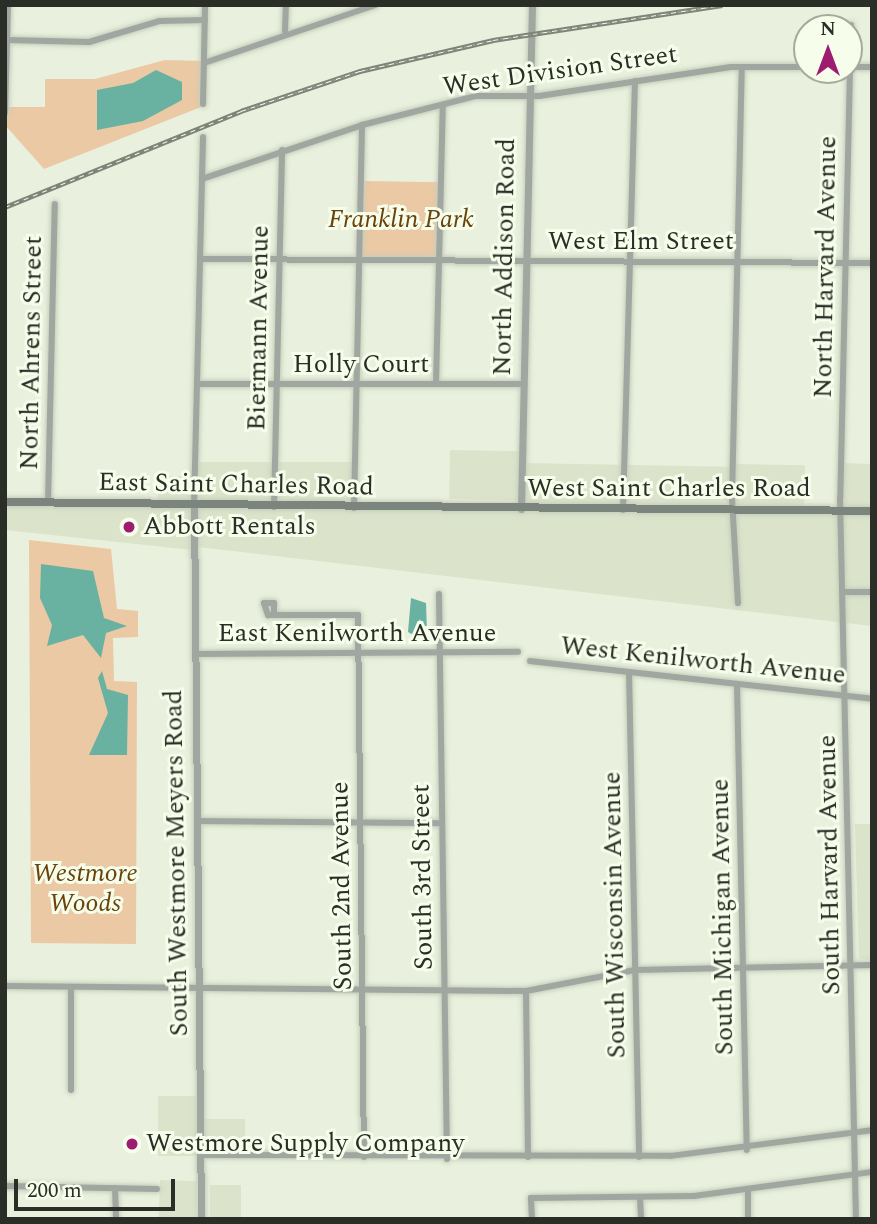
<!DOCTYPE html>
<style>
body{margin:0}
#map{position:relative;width:877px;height:1224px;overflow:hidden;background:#e9f0dd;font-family:Spectral,serif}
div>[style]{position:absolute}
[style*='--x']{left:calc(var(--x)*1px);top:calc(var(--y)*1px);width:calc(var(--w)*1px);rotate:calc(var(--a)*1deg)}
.built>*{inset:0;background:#dbe4ca;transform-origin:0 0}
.green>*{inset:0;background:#ebc9a4;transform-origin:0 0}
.water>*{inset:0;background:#69b1a0}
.roads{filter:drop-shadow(0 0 2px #c7cdbc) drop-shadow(0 0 2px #c7cdbc)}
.minor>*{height:6px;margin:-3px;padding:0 3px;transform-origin:3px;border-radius:3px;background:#a0a7a1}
.tertiary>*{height:7px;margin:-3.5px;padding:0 3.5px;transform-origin:3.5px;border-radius:3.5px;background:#a0a7a1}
.secondary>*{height:8px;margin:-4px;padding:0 4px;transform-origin:4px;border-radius:4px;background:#7b857d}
.rail>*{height:4.5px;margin-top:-2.25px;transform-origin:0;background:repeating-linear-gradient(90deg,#f6fdea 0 5px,#7f8478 0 10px);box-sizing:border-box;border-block:2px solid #7f8478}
.dots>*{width:19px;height:19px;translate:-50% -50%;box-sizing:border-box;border:4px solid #f6fdea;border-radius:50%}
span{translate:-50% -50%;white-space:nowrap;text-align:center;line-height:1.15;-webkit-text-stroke:6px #f6fdea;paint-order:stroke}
.street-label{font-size:26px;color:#2b2e27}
.park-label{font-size:26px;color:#6a430c;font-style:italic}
.poi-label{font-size:26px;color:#2b2e27}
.left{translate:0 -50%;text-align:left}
.frame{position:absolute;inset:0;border:7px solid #2b2e27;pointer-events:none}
.north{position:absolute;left:793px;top:14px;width:70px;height:70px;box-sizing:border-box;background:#f6fdea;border:2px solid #a5aa9c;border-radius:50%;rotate:0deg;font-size:19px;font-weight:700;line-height:28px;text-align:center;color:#2b2e27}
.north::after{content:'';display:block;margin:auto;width:24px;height:32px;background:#9e1c6f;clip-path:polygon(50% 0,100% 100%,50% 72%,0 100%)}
.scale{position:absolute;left:14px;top:1179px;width:161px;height:32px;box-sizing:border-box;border:4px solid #2b2e27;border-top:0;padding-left:9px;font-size:21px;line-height:24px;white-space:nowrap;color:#2b2e27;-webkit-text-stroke:5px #f6fdea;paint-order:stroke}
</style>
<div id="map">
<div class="built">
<i style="left:450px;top:450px;width:70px;height:49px;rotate:1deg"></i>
<i style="left:196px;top:462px;width:157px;height:43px"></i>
<i style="left:523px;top:463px;width:208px;height:44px;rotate:1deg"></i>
<i style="left:842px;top:463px;width:30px;height:46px;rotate:2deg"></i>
<i style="left:734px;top:464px;width:71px;height:44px;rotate:1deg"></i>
<i style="left:158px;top:476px;width:36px;height:28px"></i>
<i style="clip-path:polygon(5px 504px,193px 507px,192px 550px,5px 530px)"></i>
<i style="clip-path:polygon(197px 508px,872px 513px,872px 626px,198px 547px)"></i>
<i style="clip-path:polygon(855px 824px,872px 824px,872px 960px,859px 959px)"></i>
<i style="left:196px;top:1096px;width:60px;height:38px;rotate:90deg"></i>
<i style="left:245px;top:1119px;width:35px;height:42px;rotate:90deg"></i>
<i style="left:160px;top:1180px;width:37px;height:39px;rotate:2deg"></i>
<i style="left:210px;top:1185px;width:31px;height:34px"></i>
</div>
<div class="green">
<i style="clip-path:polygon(165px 60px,203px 61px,201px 107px,44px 169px,5px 125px,8px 107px,45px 107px,45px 79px,95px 79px)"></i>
<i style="left:363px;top:181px;width:77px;height:78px;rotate:1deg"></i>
<i style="clip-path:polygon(29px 540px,111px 549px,117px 609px,138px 611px,138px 637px,113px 638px,114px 681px,137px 682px,136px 944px,31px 943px)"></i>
</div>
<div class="water">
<i style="clip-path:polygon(156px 70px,182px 82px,182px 100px,143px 121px,97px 130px,97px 90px,133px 83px)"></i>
<i style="clip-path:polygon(41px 564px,93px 571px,104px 618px,127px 626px,106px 633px,101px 658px,83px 635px,47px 646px,52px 625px,40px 598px)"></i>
<i style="clip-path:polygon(411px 598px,426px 603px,427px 633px,421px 639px,408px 632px)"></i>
<i style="clip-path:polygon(102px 671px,107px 689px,128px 695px,127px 755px,89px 755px,108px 713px,98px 678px)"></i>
</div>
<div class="roads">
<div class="minor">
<i style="--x:851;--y:25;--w:473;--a:91.3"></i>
<i style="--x:840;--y:498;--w:721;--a:88.73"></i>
<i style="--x:285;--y:31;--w:26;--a:-88"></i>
<i style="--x:7;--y:40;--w:82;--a:1.4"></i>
<i style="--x:89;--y:42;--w:74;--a:-16.5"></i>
<i style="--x:160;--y:21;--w:45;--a:-1.3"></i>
<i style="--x:204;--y:63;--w:181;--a:-18.7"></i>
<i style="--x:849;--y:67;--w:23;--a:0"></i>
<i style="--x:203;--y:104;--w:99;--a:-88.8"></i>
<i style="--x:5;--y:113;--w:108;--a:-88.4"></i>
<i style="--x:202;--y:179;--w:169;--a:-18.6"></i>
<i style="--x:362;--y:125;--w:118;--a:-14.3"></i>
<i style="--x:476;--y:96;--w:63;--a:0"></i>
<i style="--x:539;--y:96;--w:194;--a:-8.6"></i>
<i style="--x:731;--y:67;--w:76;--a:0"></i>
<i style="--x:200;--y:259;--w:672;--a:0.34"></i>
<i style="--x:198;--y:384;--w:325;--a:0"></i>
<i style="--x:436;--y:384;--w:279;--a:-88.6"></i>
<i style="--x:48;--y:503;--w:299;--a:-88.7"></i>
<i style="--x:194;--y:506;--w:369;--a:-88.6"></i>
<i style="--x:274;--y:507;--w:357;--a:-88.7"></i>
<i style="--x:354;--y:508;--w:383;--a:-88.8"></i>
<i style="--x:623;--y:510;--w:429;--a:-88.4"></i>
<i style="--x:843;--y:592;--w:29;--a:0"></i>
<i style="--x:439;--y:594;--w:565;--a:89.19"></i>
<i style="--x:738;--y:603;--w:105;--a:-93.3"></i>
<i style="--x:732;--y:498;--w:431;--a:-88.7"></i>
<i style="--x:274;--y:614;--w:11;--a:-90"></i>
<i style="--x:274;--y:603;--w:10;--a:180"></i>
<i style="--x:264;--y:603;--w:13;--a:72"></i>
<i style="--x:268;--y:615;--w:90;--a:0"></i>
<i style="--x:358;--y:615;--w:542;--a:89.37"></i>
<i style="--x:196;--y:654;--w:322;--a:-0.4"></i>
<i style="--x:530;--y:661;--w:344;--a:6.3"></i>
<i style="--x:629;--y:672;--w:485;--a:88.8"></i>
<i style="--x:737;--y:684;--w:466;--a:88.8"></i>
<i style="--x:197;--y:821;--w:245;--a:0.5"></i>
<i style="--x:5;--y:986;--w:521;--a:0.55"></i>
<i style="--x:526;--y:991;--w:111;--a:-10.9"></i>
<i style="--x:635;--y:970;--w:237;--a:-1.2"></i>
<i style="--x:71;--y:987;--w:103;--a:90"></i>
<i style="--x:526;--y:991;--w:166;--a:89.3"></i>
<i style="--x:201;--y:1155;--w:469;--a:0.1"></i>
<i style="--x:670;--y:1156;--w:204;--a:-7.3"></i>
<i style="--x:5;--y:1186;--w:152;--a:1.1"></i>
<i style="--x:115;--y:1188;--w:31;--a:88"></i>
<i style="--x:748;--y:1191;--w:28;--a:90"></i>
<i style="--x:640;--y:1198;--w:21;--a:87"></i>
<i style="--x:532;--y:1219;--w:21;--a:-93"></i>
<i style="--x:531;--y:1198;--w:163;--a:-0.7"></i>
<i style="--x:694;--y:1196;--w:180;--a:-7.7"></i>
</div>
<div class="tertiary">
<i style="--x:194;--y:506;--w:713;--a:89.44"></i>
<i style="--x:521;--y:509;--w:504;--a:-88.75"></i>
</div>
<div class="secondary">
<i style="--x:5;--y:502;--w:867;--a:0.59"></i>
</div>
</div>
<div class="rail">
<i style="--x:5;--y:207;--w:255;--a:-22.1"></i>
<i style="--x:241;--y:111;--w:126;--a:-18.6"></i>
<i style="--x:360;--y:71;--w:137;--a:-13.1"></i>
<i style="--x:493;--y:40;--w:232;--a:-8.7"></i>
</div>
<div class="dots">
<i style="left:129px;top:527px;background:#9e1c6f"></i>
<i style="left:132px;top:1144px;background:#9e1c6f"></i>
</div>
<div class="street-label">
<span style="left:560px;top:71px;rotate:-8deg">West Division Street</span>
<span style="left:641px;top:242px">West Elm Street</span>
<span style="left:505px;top:257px;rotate:-89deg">North Addison Road</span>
<span style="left:826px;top:267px;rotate:-89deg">North Harvard Avenue</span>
<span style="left:259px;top:328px;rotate:-89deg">Biermann Avenue</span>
<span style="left:32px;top:353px;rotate:-89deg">North Ahrens Street</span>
<span style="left:361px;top:365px">Holly Court</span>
<span style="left:236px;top:485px;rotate:1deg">East Saint Charles Road</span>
<span style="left:669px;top:489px">West Saint Charles Road</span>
<span style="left:357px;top:634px">East Kenilworth Avenue</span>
<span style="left:703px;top:661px;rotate:6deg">West Kenilworth Avenue</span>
<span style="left:177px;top:863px;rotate:-91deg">South Westmore Meyers Road</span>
<span style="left:830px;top:865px;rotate:-91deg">South Harvard Avenue</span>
<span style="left:423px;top:877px;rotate:-91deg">South 3rd Street</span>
<span style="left:342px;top:886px;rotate:-91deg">South 2nd Avenue</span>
<span style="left:615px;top:915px;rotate:-91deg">South Wisconsin Avenue</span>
<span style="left:723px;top:917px;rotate:-91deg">South Michigan Avenue</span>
</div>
<div class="park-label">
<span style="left:401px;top:220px">Franklin Park</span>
<span style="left:85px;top:889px">Westmore<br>Woods</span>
</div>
<div class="poi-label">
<span class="left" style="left:143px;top:527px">Abbott Rentals</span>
<span class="left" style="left:146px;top:1144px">Westmore Supply Company</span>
</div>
<div class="frame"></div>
<div class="north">N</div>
<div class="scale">200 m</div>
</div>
